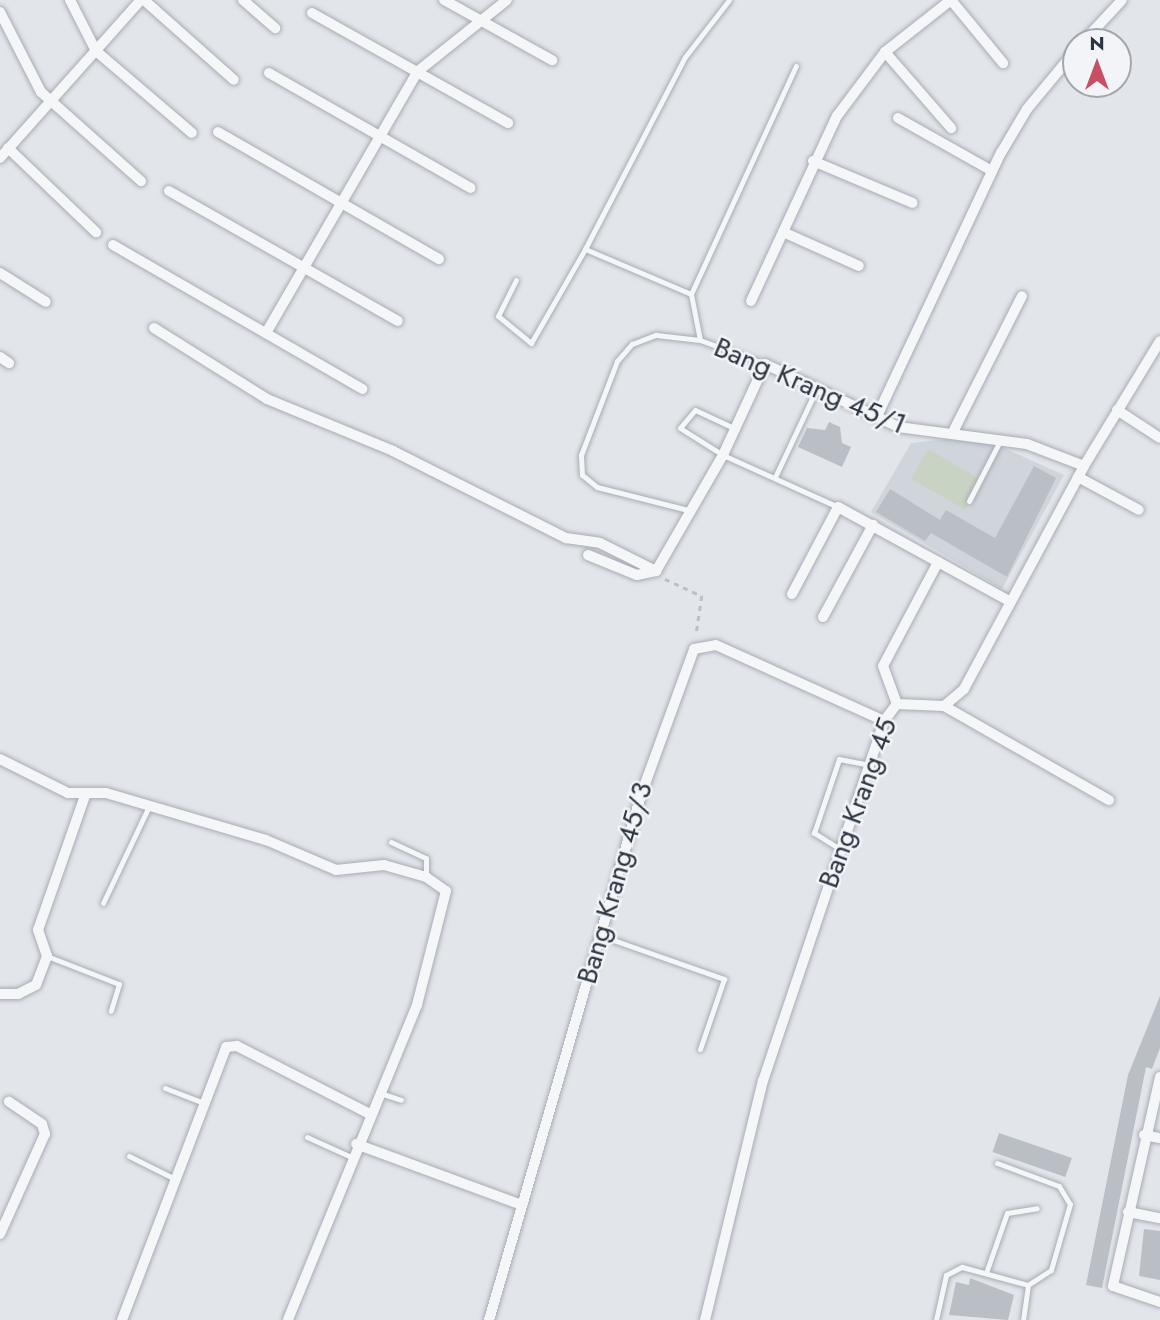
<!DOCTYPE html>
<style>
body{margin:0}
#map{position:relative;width:1160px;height:1320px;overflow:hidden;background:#e2e5ea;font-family:Jost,sans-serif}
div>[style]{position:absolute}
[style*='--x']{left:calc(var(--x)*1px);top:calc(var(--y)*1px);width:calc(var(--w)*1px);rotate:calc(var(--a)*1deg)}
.built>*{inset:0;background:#d0d5dc}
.green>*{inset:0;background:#c8d3c4;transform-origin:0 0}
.building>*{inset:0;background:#babfc6;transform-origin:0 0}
.path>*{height:2.5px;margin-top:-1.25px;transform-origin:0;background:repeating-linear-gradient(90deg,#bcc0c5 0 5px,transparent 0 10px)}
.roads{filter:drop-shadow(0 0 2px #a7acb4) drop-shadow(0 0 2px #a7acb4)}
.lane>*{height:5px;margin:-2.5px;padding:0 2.5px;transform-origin:2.5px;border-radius:2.5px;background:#f5f6f8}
.street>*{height:10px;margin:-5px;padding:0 5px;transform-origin:5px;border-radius:5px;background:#f5f6f8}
span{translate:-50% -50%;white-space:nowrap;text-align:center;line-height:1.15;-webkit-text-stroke:5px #f2f4f7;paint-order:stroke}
.street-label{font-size:28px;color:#2b3441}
.north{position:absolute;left:1062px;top:28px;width:70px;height:70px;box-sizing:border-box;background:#f2f4f7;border:2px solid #a2a7ae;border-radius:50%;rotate:0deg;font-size:19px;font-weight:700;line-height:28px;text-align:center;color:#2b3441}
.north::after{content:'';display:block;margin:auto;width:24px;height:32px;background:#c84e64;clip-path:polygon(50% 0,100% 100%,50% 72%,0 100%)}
</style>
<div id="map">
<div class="built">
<i style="clip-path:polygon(977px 436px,1064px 475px,1002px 589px,871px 512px,911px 443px)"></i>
</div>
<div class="green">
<i style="left:928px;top:449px;width:62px;height:34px;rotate:30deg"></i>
</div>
<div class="building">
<i style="clip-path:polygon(829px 422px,840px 427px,842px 443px,851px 447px,842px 467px,798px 447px,807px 428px,825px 430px)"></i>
<i style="clip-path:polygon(1034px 466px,1056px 478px,1007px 577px,931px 533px,925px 541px,876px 512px,890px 489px,940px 520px,946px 510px,995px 538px)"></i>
<i style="clip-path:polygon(1160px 996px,1160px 1048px,1152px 1069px,1146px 1067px,1102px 1288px,1086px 1285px,1128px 1075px)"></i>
<i style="left:999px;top:1133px;width:77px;height:20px;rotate:19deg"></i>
<i style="clip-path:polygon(1144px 1229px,1160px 1231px,1160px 1280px,1139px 1276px)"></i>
<i style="clip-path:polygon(970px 1278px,1014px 1295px,1008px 1320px,949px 1315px,956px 1282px,969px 1285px)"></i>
</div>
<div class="path">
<i style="--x:665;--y:579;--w:41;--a:24.7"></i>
<i style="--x:702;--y:596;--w:40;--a:98.5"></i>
</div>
<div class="roads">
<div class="lane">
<i style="--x:516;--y:280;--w:40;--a:116.6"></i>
<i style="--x:498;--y:316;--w:43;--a:39.3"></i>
<i style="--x:531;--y:343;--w:108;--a:-60.1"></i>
<i style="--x:691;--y:294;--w:251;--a:-65.3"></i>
<i style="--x:700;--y:340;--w:47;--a:-101.1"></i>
<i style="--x:691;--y:294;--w:115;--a:-157"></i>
<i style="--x:585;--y:249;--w:216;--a:-62.5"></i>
<i style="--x:685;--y:57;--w:72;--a:-52.3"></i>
<i style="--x:736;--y:429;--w:45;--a:-155.1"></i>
<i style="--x:695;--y:410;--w:23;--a:130"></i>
<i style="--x:680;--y:428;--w:51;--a:32.1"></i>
<i style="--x:723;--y:455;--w:126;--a:24.3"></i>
<i style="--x:775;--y:477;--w:98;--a:-64.7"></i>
<i style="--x:969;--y:501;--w:68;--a:-62.7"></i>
<i style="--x:692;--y:511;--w:98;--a:-165.8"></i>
<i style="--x:597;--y:487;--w:19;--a:-141"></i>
<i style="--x:582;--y:475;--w:20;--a:-93"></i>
<i style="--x:581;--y:455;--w:101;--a:-69"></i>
<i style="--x:617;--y:361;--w:23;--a:-49"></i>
<i style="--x:632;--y:344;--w:26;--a:-21"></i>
<i style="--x:656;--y:335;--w:44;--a:6.5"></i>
<i style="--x:700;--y:340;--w:69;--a:20.3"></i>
<i style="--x:391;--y:842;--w:38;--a:25"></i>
<i style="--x:426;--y:858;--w:19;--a:90"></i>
<i style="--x:840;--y:849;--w:31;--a:-148"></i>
<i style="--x:814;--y:833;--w:78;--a:-71.3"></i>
<i style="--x:839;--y:759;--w:31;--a:11"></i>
<i style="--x:103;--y:903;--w:107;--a:-64.6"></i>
<i style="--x:599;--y:935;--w:133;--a:19.4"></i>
<i style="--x:724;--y:979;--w:74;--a:108.9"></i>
<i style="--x:47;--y:956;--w:77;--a:21.3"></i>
<i style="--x:119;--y:984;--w:28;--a:107"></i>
<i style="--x:165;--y:1088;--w:42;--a:21"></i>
<i style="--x:380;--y:1093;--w:22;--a:18"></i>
<i style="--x:307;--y:1137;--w:48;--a:24.4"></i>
<i style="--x:129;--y:1156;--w:51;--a:26.6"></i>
<i style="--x:997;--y:1163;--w:66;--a:20.4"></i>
<i style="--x:1059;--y:1186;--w:21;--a:59"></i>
<i style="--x:1070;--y:1204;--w:69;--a:106.1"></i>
<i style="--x:1051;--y:1270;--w:27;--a:147"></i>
<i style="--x:987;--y:1270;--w:60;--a:-70.7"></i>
<i style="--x:1007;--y:1213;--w:30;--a:-9"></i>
<i style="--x:936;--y:1320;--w:46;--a:-77.5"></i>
<i style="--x:946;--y:1275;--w:18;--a:-27"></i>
<i style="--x:962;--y:1267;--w:68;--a:15.3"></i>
<i style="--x:1028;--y:1285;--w:35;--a:98"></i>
</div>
<div class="street">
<i style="--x:70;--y:0;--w:57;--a:63"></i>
<i style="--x:96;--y:51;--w:126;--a:40.5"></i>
<i style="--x:144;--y:0;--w:120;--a:41.6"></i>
<i style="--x:243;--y:0;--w:43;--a:41.2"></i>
<i style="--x:444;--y:0;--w:124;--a:29.1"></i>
<i style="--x:0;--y:12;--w:90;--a:62.9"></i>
<i style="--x:41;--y:92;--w:134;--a:41.7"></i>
<i style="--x:312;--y:13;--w:225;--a:29.3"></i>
<i style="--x:1083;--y:42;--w:57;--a:-47.1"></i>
<i style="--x:885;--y:52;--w:101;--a:49"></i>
<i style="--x:269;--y:73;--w:232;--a:29.7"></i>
<i style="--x:898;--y:118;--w:108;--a:29.4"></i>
<i style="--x:218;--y:132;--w:255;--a:29.9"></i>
<i style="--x:8;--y:148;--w:122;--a:43.7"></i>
<i style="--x:0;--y:158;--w:212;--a:-48.3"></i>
<i style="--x:813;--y:161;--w:108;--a:22.8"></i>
<i style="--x:169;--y:191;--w:263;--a:29.6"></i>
<i style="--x:783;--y:232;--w:83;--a:24.1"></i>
<i style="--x:113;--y:245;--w:288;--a:30"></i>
<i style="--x:0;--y:273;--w:54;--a:32.2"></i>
<i style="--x:751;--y:301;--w:204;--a:-65.1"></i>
<i style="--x:837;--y:116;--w:80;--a:-53.1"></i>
<i style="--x:885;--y:52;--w:84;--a:-38.2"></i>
<i style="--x:951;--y:0;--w:82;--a:50.5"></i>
<i style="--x:154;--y:328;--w:133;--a:32.1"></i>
<i style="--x:267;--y:399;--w:136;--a:22.4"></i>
<i style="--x:393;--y:451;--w:194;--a:26.7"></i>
<i style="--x:566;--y:538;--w:34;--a:8"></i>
<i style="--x:600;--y:543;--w:63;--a:26.6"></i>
<i style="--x:656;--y:571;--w:134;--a:-60"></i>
<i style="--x:723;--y:455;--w:100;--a:-65.2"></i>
<i style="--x:765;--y:364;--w:147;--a:25.3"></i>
<i style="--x:898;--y:427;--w:130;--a:7.5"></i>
<i style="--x:1027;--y:444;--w:61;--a:21.1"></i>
<i style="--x:266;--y:333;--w:302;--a:-59.9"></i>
<i style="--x:417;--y:72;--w:115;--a:-38.7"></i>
<i style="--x:0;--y:357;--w:11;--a:34"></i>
<i style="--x:1117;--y:410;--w:51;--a:33.1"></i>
<i style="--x:877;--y:416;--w:291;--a:-64.8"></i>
<i style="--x:1001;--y:153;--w:51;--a:-59.4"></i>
<i style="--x:1027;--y:109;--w:77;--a:-50.3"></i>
<i style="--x:954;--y:430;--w:150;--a:-63.1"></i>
<i style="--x:1078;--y:477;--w:69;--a:28.4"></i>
<i style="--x:588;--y:555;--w:53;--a:22.2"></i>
<i style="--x:637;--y:575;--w:19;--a:-12"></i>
<i style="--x:792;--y:594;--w:98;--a:-62.1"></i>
<i style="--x:838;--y:507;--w:195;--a:28.8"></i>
<i style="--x:823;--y:617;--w:105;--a:-61.5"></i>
<i style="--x:897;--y:704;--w:40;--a:-110.2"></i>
<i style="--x:883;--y:666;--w:118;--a:-62.1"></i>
<i style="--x:944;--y:706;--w:190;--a:29.7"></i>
<i style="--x:0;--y:759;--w:76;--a:26.6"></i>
<i style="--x:68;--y:793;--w:38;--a:0"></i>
<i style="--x:106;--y:793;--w:167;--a:16.4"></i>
<i style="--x:266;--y:840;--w:76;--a:23.2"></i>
<i style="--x:336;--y:870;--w:48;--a:-5.9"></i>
<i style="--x:384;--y:865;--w:44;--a:15.9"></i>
<i style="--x:426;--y:877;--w:24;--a:35"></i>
<i style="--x:446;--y:891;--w:118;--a:104.3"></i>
<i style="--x:417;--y:1005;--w:340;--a:112.3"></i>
<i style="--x:0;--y:994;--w:18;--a:0"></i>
<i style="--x:18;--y:994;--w:20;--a:-27"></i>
<i style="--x:36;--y:985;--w:31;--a:-69"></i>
<i style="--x:47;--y:956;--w:28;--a:-109"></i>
<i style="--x:38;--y:930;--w:142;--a:-70.7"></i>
<i style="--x:1160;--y:1077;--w:214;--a:102.7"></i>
<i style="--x:1113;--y:1286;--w:50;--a:18.8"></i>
<i style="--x:1144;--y:1135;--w:16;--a:11"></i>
<i style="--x:356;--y:1144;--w:177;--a:20.2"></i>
<i style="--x:1128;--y:1212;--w:33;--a:11"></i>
<i style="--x:0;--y:1234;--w:110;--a:-65.8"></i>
<i style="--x:45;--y:1134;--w:10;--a:-107"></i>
<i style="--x:42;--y:1124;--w:40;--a:-146"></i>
<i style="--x:122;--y:1320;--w:292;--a:-69.1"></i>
<i style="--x:226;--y:1047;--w:11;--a:-5"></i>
<i style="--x:237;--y:1046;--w:147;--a:27.1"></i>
<i style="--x:489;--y:1320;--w:547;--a:-73.85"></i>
<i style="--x:641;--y:795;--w:155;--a:-70"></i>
<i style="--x:694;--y:649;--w:22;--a:-10"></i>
<i style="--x:716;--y:645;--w:184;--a:24.3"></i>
<i style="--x:705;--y:1320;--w:246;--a:-76.4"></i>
<i style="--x:763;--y:1081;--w:380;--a:-71.4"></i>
<i style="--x:884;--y:721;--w:21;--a:-53"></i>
<i style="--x:897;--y:704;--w:47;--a:2.4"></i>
<i style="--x:944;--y:706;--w:26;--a:-40"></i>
<i style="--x:964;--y:689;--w:253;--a:-61.7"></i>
<i style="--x:1084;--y:466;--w:146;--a:-58.7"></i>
</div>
</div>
<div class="street-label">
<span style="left:810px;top:386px;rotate:23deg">Bang Krang 45/1</span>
<span style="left:858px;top:803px;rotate:-70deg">Bang Krang 45</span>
<span style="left:615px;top:883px;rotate:-74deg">Bang Krang 45/3</span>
</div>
<div class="north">N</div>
</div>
